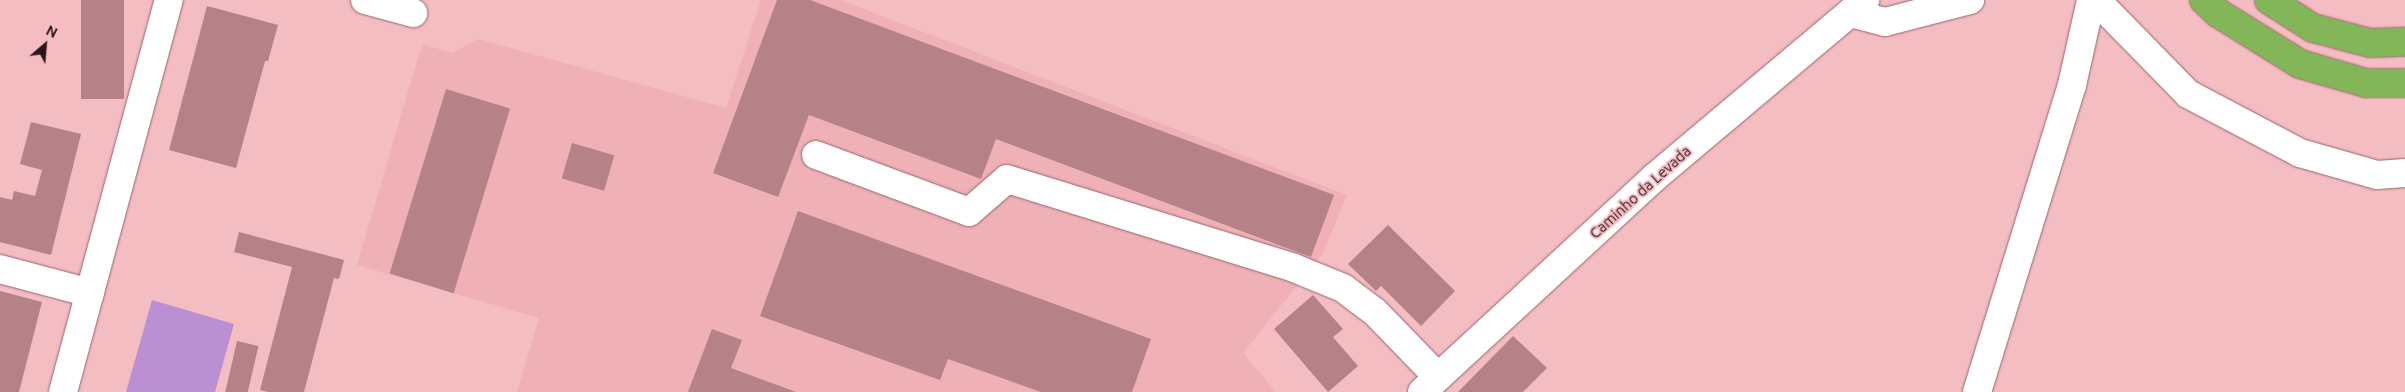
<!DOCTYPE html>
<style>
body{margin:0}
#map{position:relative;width:2405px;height:392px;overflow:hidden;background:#f4bdc2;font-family:Ubuntu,sans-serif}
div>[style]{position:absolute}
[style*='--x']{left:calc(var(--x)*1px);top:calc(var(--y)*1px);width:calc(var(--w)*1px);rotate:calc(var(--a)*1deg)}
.built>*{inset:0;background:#efb0b6}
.green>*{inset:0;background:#ba90d3}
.building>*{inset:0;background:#b58287;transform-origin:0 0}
.roads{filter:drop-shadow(0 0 1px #98676c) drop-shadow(0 0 1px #98676c)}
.minor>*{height:28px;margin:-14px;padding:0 14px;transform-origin:14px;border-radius:14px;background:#fff}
.highway>*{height:28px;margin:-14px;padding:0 14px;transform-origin:14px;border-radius:14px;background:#83b658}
span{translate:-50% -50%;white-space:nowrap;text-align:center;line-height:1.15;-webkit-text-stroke:4px #f4bdc2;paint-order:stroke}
.street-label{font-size:15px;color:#2b171a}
.north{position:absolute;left:20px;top:20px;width:50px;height:50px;-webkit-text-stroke:4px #f4bdc2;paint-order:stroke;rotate:27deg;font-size:14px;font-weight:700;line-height:20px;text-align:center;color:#2b171a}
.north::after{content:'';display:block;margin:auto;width:18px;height:22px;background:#2b171a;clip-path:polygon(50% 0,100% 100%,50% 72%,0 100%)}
</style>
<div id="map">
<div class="built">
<i style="clip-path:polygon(761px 0,840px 0,1347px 195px,1323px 253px,1243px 353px,1276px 392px,517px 392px,539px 318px,357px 265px,422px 44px,452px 53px,478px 39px,726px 108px)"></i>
</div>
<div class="green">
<i style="clip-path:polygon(152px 300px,234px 324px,215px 392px,126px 392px)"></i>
</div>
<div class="building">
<i style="left:81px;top:0;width:43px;height:99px"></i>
<i style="clip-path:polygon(777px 0,810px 0,1334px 195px,1311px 257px,996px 139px,981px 179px,809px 115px,778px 197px,713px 173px)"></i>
<i style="clip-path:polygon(207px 6px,278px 25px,268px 61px,265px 61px,236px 168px,169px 150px)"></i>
<i style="left:446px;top:89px;width:67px;height:193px;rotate:17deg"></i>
<i style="clip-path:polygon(31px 122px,81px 134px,51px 255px,0 242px,0 197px,12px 200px,14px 191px,35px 196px,42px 170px,20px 164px)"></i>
<i style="left:572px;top:143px;width:44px;height:37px;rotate:16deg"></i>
<i style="clip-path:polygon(798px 211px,1151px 339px,1132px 392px,1041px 392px,948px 359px,940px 380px,760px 316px)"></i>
<i style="clip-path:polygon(1388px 225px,1455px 291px,1421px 326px,1381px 286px,1376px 291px,1348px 264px)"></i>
<i style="clip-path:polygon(239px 232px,344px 260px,339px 279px,334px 278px,304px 392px,268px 392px,260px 390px,292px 267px,234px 252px)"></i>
<i style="clip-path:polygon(0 291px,42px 302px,19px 392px,0 392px)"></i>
<i style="clip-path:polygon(1313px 295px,1343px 329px,1333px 337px,1358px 366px,1328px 392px,1274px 329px)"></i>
<i style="clip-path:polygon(712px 329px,742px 340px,731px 368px,796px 392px,688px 392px)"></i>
<i style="clip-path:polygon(1513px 336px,1547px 368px,1523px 392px,1458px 392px)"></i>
<i style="left:237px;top:341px;width:22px;height:53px;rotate:13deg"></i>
</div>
<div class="roads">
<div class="minor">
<i style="--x:365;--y:0;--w:50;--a:15.2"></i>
<i style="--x:2096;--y:0;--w:132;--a:45.6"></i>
<i style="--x:2188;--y:94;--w:127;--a:27.8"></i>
<i style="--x:2300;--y:153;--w:80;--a:15.9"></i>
<i style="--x:2377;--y:175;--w:28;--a:-4"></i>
<i style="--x:1851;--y:13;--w:35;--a:15"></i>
<i style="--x:1885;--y:22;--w:88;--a:-14.5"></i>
<i style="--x:816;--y:155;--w:163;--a:20.4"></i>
<i style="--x:969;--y:212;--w:50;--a:-41"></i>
<i style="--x:1007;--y:179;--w:300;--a:17.2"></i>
<i style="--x:1294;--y:268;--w:53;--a:22.2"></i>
<i style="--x:1343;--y:288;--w:39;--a:37"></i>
<i style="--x:1374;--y:311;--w:92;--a:45.9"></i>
<i style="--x:0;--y:269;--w:93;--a:14.9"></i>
<i style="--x:63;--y:392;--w:406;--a:-74.9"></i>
<i style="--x:1422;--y:392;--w:317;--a:-42.7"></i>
<i style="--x:1655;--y:177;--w:275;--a:-40.1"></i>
<i style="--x:1977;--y:392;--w:321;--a:-72.8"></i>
<i style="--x:2072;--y:85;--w:87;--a:-77.4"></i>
</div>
<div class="highway">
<i style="--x:2204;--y:0;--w:19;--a:43"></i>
<i style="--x:2218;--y:13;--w:97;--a:31.9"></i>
<i style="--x:2300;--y:64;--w:69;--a:16.1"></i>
<i style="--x:2366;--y:83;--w:39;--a:0"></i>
<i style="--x:2269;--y:0;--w:52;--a:32.5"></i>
<i style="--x:2313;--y:28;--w:59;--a:14.7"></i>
<i style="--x:2370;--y:43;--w:35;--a:-2"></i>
</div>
</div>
<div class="street-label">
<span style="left:1640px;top:192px;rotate:-42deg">Caminho da Levada</span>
</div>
<div class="north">N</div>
</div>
